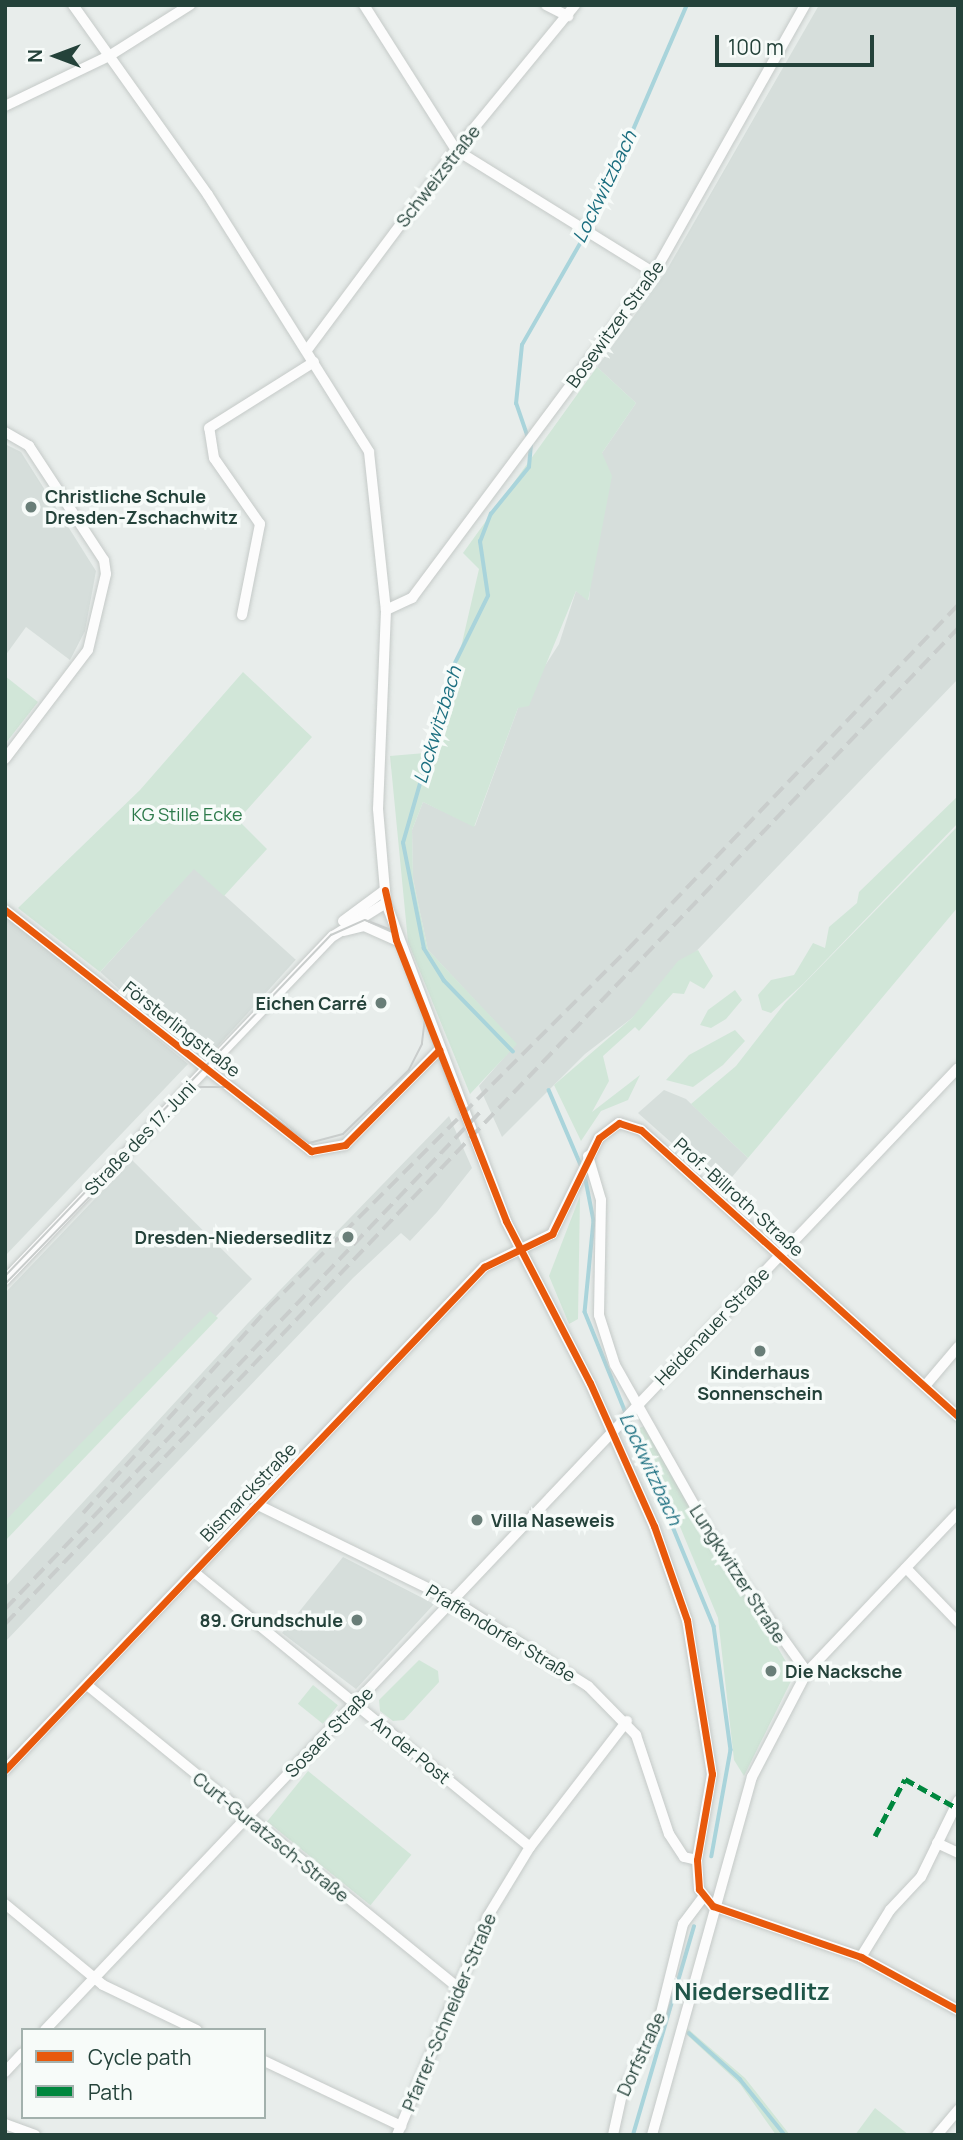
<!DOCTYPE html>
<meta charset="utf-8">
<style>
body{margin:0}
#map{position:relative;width:963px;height:2140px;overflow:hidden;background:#e8edeb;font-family:Manrope,sans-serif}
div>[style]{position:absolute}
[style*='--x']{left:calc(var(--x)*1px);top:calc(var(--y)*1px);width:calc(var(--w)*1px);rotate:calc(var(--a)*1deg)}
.built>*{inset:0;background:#d6dedb;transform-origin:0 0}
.green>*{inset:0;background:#d1e6d8;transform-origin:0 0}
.stream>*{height:3.5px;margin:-1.75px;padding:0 1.75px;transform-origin:1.75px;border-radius:1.75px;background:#a9d4db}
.roads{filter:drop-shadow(0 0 2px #c5cac8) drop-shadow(0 0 2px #c5cac8)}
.minor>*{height:10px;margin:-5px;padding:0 5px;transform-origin:5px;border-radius:5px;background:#fcfcfc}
.tram>*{height:2px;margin:-1px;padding:0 1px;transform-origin:1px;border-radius:1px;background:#c9cdcc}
.rail>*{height:3.5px;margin-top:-1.75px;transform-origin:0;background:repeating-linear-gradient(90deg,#c9cdcc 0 14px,transparent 0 21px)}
.quiet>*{height:5px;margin-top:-2.5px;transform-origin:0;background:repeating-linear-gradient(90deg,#00873e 0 10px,transparent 0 15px)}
.cycleway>*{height:7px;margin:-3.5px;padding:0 3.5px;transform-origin:3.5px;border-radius:3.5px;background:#e8590c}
.dots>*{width:19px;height:19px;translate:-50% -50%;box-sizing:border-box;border:4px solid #f7fbf9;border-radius:50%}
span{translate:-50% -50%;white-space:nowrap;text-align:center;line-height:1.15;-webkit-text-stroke:7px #f7fbf9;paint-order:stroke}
.street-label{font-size:18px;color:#24423a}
.poi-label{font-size:18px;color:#24423a;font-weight:700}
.left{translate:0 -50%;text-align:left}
.right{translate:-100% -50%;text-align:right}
.park-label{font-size:18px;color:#2d7a4b}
.water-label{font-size:19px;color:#1c6f80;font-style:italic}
.district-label{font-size:24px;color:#1f5548;font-weight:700}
.frame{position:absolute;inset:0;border:7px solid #24423a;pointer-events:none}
.legend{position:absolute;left:21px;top:2028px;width:245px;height:91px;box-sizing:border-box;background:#f7fbf9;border:2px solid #a3b1ad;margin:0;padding:9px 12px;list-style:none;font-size:21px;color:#24423a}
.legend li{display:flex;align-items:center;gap:14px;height:35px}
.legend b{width:35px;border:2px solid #a3b1ad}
.north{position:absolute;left:21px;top:21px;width:70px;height:70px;-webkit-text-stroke:5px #f7fbf9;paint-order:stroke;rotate:270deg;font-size:19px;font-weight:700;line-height:28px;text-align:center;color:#24423a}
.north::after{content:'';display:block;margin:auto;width:24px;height:32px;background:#24423a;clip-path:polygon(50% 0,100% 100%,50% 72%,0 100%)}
.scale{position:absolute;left:715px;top:35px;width:159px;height:32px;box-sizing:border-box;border:4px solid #24423a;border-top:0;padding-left:9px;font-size:21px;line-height:24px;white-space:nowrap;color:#24423a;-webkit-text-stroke:5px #f7fbf9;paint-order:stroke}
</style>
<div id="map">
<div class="built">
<i style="clip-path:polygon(819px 5px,958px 5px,958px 679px,632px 1018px,585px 1054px,502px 1137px,479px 1086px,516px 1044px,428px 950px,413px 879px,412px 830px,423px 802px,475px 826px,518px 708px,559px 644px,576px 591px,589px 600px,602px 453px,636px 403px,597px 367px,665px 273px)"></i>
<i style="clip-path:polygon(5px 444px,21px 452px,96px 571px,85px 631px,70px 660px,26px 627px,5px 656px)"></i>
<i style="left:194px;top:868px;width:137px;height:140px;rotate:42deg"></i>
<i style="clip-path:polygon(5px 913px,188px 1064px,5px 1256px)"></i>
<i style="clip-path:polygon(664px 1090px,686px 1099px,748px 1158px,732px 1177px,716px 1182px,638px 1113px)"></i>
<i style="clip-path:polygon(449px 1116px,472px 1168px,437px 1212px,410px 1241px,401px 1233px,353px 1278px,5px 1642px,5px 1587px,248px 1323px)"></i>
<i style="clip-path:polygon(132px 1160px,252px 1279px,5px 1534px,5px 1293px)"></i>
<i style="clip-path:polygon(343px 1557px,434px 1604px,356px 1689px,282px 1633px)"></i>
</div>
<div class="green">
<i style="clip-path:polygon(597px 367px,636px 403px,602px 453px,612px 476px,588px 601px,576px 591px,529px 706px,518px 708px,474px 827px,423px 802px,412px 830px,413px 879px,428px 950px,517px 1044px,470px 1094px,408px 942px,390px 756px,437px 752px,479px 569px,463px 553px)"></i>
<i style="clip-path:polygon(243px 672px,312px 737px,238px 820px,267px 849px,224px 896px,194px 869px,100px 972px,18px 908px,140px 790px)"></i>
<i style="clip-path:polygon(5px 676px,38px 702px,5px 744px)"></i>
<i style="clip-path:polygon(958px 796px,958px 823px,804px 983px,771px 1013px,762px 1010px,758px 995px,771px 980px,794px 975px,813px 943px,825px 948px,829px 927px,857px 903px,859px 892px)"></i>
<i style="clip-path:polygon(958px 826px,958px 907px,748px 1158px,691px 1104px,736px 1066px,785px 1003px)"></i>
<i style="clip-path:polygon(698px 950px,713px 976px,704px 989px,690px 981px,684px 994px,673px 993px,639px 1031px,635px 1027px,603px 1056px,609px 1081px,592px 1112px,640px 1075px,628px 1100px,601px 1111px,581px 1141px,554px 1085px,632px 1018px,678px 961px)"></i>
<i style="clip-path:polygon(735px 990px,742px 1000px,726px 1019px,711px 1028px,700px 1025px,708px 1010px)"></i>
<i style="clip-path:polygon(735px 1030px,745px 1041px,723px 1065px,693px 1087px,666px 1080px,689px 1055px)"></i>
<i style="clip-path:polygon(580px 1196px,578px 1319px,569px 1324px,549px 1276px)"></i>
<i style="clip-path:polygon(210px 1311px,218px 1318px,5px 1541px,5px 1521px)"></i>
<i style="clip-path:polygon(645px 1426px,794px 1675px,744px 1776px,734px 1760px,718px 1618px,639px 1428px)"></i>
<i style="clip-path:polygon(419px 1660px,438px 1671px,439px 1682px,404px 1720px,393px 1721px,380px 1711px,379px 1700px)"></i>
<i style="left:313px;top:1685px;width:32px;height:24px;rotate:39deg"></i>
<i style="left:308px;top:1771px;width:133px;height:65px;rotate:39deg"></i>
<i style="clip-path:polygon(687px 2028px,745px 2078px,790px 2135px,776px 2135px,740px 2084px,686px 2034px)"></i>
<i style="clip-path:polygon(875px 2108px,909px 2135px,855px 2135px)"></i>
</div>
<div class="stream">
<i style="--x:528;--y:438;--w:36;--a:-109"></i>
<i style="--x:516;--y:404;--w:59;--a:-84.2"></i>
<i style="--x:522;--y:345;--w:149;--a:-60.2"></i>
<i style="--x:596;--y:216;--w:230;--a:-66.7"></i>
<i style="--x:513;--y:1052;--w:99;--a:-134.2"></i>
<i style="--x:444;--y:981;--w:38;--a:-122"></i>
<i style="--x:424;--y:949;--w:108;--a:-101.2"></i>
<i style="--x:403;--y:843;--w:185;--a:-74"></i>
<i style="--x:454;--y:665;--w:77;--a:-63.8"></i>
<i style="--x:488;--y:596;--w:55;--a:-98.4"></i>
<i style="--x:480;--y:542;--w:30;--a:-69"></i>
<i style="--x:491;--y:514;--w:60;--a:-51"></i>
<i style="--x:529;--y:467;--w:22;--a:-85"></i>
<i style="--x:549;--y:1090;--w:82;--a:66.9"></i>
<i style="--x:585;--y:1175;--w:47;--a:78.9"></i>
<i style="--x:594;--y:1221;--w:91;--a:95.6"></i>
<i style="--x:585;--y:1312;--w:109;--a:67.9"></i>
<i style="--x:629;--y:1420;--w:223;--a:67.6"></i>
<i style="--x:714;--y:1626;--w:125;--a:82.2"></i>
<i style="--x:731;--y:1750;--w:108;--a:100.2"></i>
<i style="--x:689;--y:2033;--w:69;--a:42"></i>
<i style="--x:740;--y:2079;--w:72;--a:51.2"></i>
<i style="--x:633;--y:2135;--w:217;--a:-73.7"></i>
</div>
<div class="roads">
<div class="minor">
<i style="--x:73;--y:5;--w:233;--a:54.6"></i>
<i style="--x:208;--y:195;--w:303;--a:57.9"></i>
<i style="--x:369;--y:452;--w:159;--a:83.9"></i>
<i style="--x:386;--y:610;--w:199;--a:92.3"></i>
<i style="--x:378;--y:809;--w:94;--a:85.1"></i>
<i style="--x:386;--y:903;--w:340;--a:69.3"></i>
<i style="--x:506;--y:1221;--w:182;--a:62.6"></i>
<i style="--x:590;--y:1383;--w:157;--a:65.9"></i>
<i style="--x:654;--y:1526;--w:100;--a:70.7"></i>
<i style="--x:687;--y:1620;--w:156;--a:80.8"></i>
<i style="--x:712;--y:1774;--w:87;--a:99.9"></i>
<i style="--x:697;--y:1860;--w:29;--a:86"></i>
<i style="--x:699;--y:1889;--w:22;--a:51"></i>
<i style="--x:713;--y:1906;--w:157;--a:19"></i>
<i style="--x:861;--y:1957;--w:111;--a:28.7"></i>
<i style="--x:364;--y:5;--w:172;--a:57.6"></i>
<i style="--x:456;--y:150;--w:233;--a:31.8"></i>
<i style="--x:546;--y:5;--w:25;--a:27"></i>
<i style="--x:5;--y:106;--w:115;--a:-25.7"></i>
<i style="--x:109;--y:56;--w:96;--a:-32.2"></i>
<i style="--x:307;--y:350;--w:249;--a:-53.3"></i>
<i style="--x:456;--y:150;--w:188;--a:-50.6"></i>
<i style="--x:5;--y:432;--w:28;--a:30"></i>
<i style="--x:29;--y:446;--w:136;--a:56.7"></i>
<i style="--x:104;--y:560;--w:14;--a:82"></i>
<i style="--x:106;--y:574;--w:78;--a:103.3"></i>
<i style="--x:88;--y:650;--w:137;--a:127.3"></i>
<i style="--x:386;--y:610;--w:29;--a:-25"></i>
<i style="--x:412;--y:598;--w:405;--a:-53.3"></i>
<i style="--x:654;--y:273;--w:308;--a:-60.6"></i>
<i style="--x:242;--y:615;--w:93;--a:-78.8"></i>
<i style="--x:260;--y:524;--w:80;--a:-124.9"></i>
<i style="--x:214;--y:458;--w:30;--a:-99"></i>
<i style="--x:209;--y:428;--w:124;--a:-32.2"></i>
<i style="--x:5;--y:910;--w:390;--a:38.2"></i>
<i style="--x:311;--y:1151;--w:35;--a:-10"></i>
<i style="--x:345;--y:1145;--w:134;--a:-45.3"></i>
<i style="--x:343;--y:921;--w:52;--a:-36.4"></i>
<i style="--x:344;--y:931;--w:21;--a:-14"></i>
<i style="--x:364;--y:926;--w:35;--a:24"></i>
<i style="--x:588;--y:1156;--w:46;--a:73.5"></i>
<i style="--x:601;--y:1200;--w:115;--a:91"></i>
<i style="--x:599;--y:1315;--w:52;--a:72.3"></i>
<i style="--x:615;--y:1365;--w:215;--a:60.5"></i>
<i style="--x:721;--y:1552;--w:148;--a:54.4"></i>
<i style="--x:5;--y:1280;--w:475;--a:-46.4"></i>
<i style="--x:333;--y:936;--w:62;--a:-31.9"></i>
<i style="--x:925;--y:1386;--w:51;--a:-49.8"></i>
<i style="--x:258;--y:1505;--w:218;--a:26.1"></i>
<i style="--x:454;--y:1601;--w:159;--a:32.4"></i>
<i style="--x:588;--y:1686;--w:69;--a:45.6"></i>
<i style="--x:636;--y:1735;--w:104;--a:71.6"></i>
<i style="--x:669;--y:1834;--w:27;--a:57"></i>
<i style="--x:684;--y:1857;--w:13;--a:13"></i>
<i style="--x:906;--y:1568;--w:75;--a:46.1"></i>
<i style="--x:194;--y:1572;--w:434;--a:39.3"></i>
<i style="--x:87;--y:1685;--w:478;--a:39.2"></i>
<i style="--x:5;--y:1770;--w:695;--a:-46.4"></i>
<i style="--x:484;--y:1267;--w:76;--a:-25.9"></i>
<i style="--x:552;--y:1234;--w:107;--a:-63.9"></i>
<i style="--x:599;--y:1138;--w:25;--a:-37"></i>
<i style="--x:619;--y:1123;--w:23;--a:18"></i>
<i style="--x:641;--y:1130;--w:427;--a:42.1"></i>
<i style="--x:937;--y:1843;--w:23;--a:25"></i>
<i style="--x:5;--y:1904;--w:127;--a:39.6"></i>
<i style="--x:103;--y:1985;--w:104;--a:25.6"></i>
<i style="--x:861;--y:1957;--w:55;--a:-58.3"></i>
<i style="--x:890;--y:1910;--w:45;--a:-46.8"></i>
<i style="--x:921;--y:1877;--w:85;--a:-64"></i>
<i style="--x:45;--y:2030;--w:1326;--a:-46.5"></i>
<i style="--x:264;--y:2061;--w:152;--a:25.4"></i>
<i style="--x:5;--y:2072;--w:26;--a:-47"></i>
<i style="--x:5;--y:2124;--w:32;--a:20"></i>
<i style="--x:397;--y:2135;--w:237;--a:-67.4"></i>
<i style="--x:488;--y:1916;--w:81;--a:-58.7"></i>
<i style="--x:530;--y:1847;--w:159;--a:-52.4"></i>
<i style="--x:613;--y:2135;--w:42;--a:-77.6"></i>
<i style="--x:622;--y:2094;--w:82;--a:-63.1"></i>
<i style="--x:659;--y:2021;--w:100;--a:-76.1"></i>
<i style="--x:683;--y:1924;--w:34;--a:-53"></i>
<i style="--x:652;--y:2135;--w:372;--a:-74.4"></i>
<i style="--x:752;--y:1777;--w:119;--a:-62.4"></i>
<i style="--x:807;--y:1672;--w:219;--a:-46.5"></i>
<i style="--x:937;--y:2135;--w:33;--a:-50"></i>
</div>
</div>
<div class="tram">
<i style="--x:5;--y:1276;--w:472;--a:-46.3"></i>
<i style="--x:331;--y:935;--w:37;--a:-24"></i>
<i style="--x:365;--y:920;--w:30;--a:21"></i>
<i style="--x:393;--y:931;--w:86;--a:67.3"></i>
<i style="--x:426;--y:1010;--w:34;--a:97"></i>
<i style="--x:422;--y:1044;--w:29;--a:117"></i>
<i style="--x:409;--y:1070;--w:92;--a:135.9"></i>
<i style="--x:343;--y:1134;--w:35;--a:165"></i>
<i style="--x:309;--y:1143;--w:94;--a:-143.6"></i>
<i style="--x:233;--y:1087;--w:37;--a:180"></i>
<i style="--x:196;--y:1087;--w:274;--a:134.1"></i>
</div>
<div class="rail">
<i style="--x:83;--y:1513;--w:278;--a:-47.9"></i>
<i style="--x:269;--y:1307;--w:507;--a:-44.92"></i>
<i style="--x:628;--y:949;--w:477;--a:-46.2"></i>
<i style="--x:5;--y:1609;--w:692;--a:-46.29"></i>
<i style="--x:5;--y:1624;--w:1378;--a:-46.26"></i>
</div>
<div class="quiet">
<i style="--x:875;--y:1836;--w:64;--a:-62.2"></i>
<i style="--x:905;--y:1779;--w:57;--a:29.2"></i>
</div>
<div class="cycleway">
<i style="--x:385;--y:890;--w:51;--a:77.6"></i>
<i style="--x:396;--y:940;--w:302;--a:68.6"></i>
<i style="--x:506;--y:1221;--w:182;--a:62.6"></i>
<i style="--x:590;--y:1383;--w:157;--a:65.9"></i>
<i style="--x:654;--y:1526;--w:100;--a:70.7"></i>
<i style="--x:687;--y:1620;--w:156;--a:80.8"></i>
<i style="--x:712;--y:1774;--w:87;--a:99.9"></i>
<i style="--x:697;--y:1860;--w:29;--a:86"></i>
<i style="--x:699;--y:1889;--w:22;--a:51"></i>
<i style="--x:713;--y:1906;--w:157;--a:19"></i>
<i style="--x:861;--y:1957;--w:111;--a:28.7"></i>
<i style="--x:5;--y:910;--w:390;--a:38.2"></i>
<i style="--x:311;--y:1151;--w:35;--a:-10"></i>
<i style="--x:345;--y:1145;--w:134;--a:-45.3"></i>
<i style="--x:5;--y:1770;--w:695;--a:-46.4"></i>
<i style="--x:484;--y:1267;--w:76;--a:-25.9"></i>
<i style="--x:552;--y:1234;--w:107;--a:-63.9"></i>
<i style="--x:599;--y:1138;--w:25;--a:-37"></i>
<i style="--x:619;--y:1123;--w:23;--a:18"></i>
<i style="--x:641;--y:1130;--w:427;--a:42.1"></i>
</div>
<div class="dots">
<i style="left:31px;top:507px;background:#697e78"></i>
<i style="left:381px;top:1003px;background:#697e78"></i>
<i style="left:348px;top:1237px;background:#697e78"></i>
<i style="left:760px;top:1351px;background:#697e78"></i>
<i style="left:477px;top:1520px;background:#697e78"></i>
<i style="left:357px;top:1620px;background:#697e78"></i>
<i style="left:771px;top:1671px;background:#697e78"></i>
</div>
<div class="street-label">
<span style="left:438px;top:176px;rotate:-52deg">Schweizstraße</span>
<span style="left:615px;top:324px;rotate:-54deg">Bosewitzer Straße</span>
<span style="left:182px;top:1029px;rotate:38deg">Försterlingstraße</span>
<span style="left:140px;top:1138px;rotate:-46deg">Straße des 17. Juni</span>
<span style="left:739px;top:1197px;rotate:42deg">Prof.-Billroth-Straße</span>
<span style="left:712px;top:1326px;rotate:-46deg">Heidenauer Straße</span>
<span style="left:248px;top:1492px;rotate:-46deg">Bismarckstraße</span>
<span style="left:738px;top:1574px;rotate:57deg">Lungkwitzer Straße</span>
<span style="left:501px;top:1633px;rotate:31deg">Pfaffendorfer Straße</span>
<span style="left:329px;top:1732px;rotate:-46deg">Sosaer Straße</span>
<span style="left:411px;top:1750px;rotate:39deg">An der Post</span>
<span style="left:271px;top:1837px;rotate:39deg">Curt-Guratzsch-Straße</span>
<span style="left:449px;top:2012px;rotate:-67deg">Pfarrer-Schneider-Straße</span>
<span style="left:641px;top:2054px;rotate:-65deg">Dorfstraße</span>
</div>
<div class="poi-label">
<span class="left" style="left:45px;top:507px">Christliche Schule<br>Dresden-Zschachwitz</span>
<span class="right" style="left:367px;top:1003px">Eichen Carré</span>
<span class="right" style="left:332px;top:1237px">Dresden-Niedersedlitz</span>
<span style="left:760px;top:1383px">Kinderhaus<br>Sonnenschein</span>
<span class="left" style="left:491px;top:1520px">Villa Naseweis</span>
<span class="right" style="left:343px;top:1620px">89. Grundschule</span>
<span class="left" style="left:785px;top:1671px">Die Nacksche</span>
</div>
<div class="park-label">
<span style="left:187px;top:814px">KG Stille Ecke</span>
</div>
<div class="water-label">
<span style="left:605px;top:187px;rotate:-64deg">Lockwitzbach</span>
<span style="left:438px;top:725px;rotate:-73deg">Lockwitzbach</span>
<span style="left:650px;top:1469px;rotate:65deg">Lockwitzbach</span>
</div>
<div class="district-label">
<span style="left:752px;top:1991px">Niedersedlitz</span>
</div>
<div class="frame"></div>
<ul class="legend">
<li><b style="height:9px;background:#e8590c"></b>Cycle path</li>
<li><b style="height:9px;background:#00873e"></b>Path</li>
</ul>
<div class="north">N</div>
<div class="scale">100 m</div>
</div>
